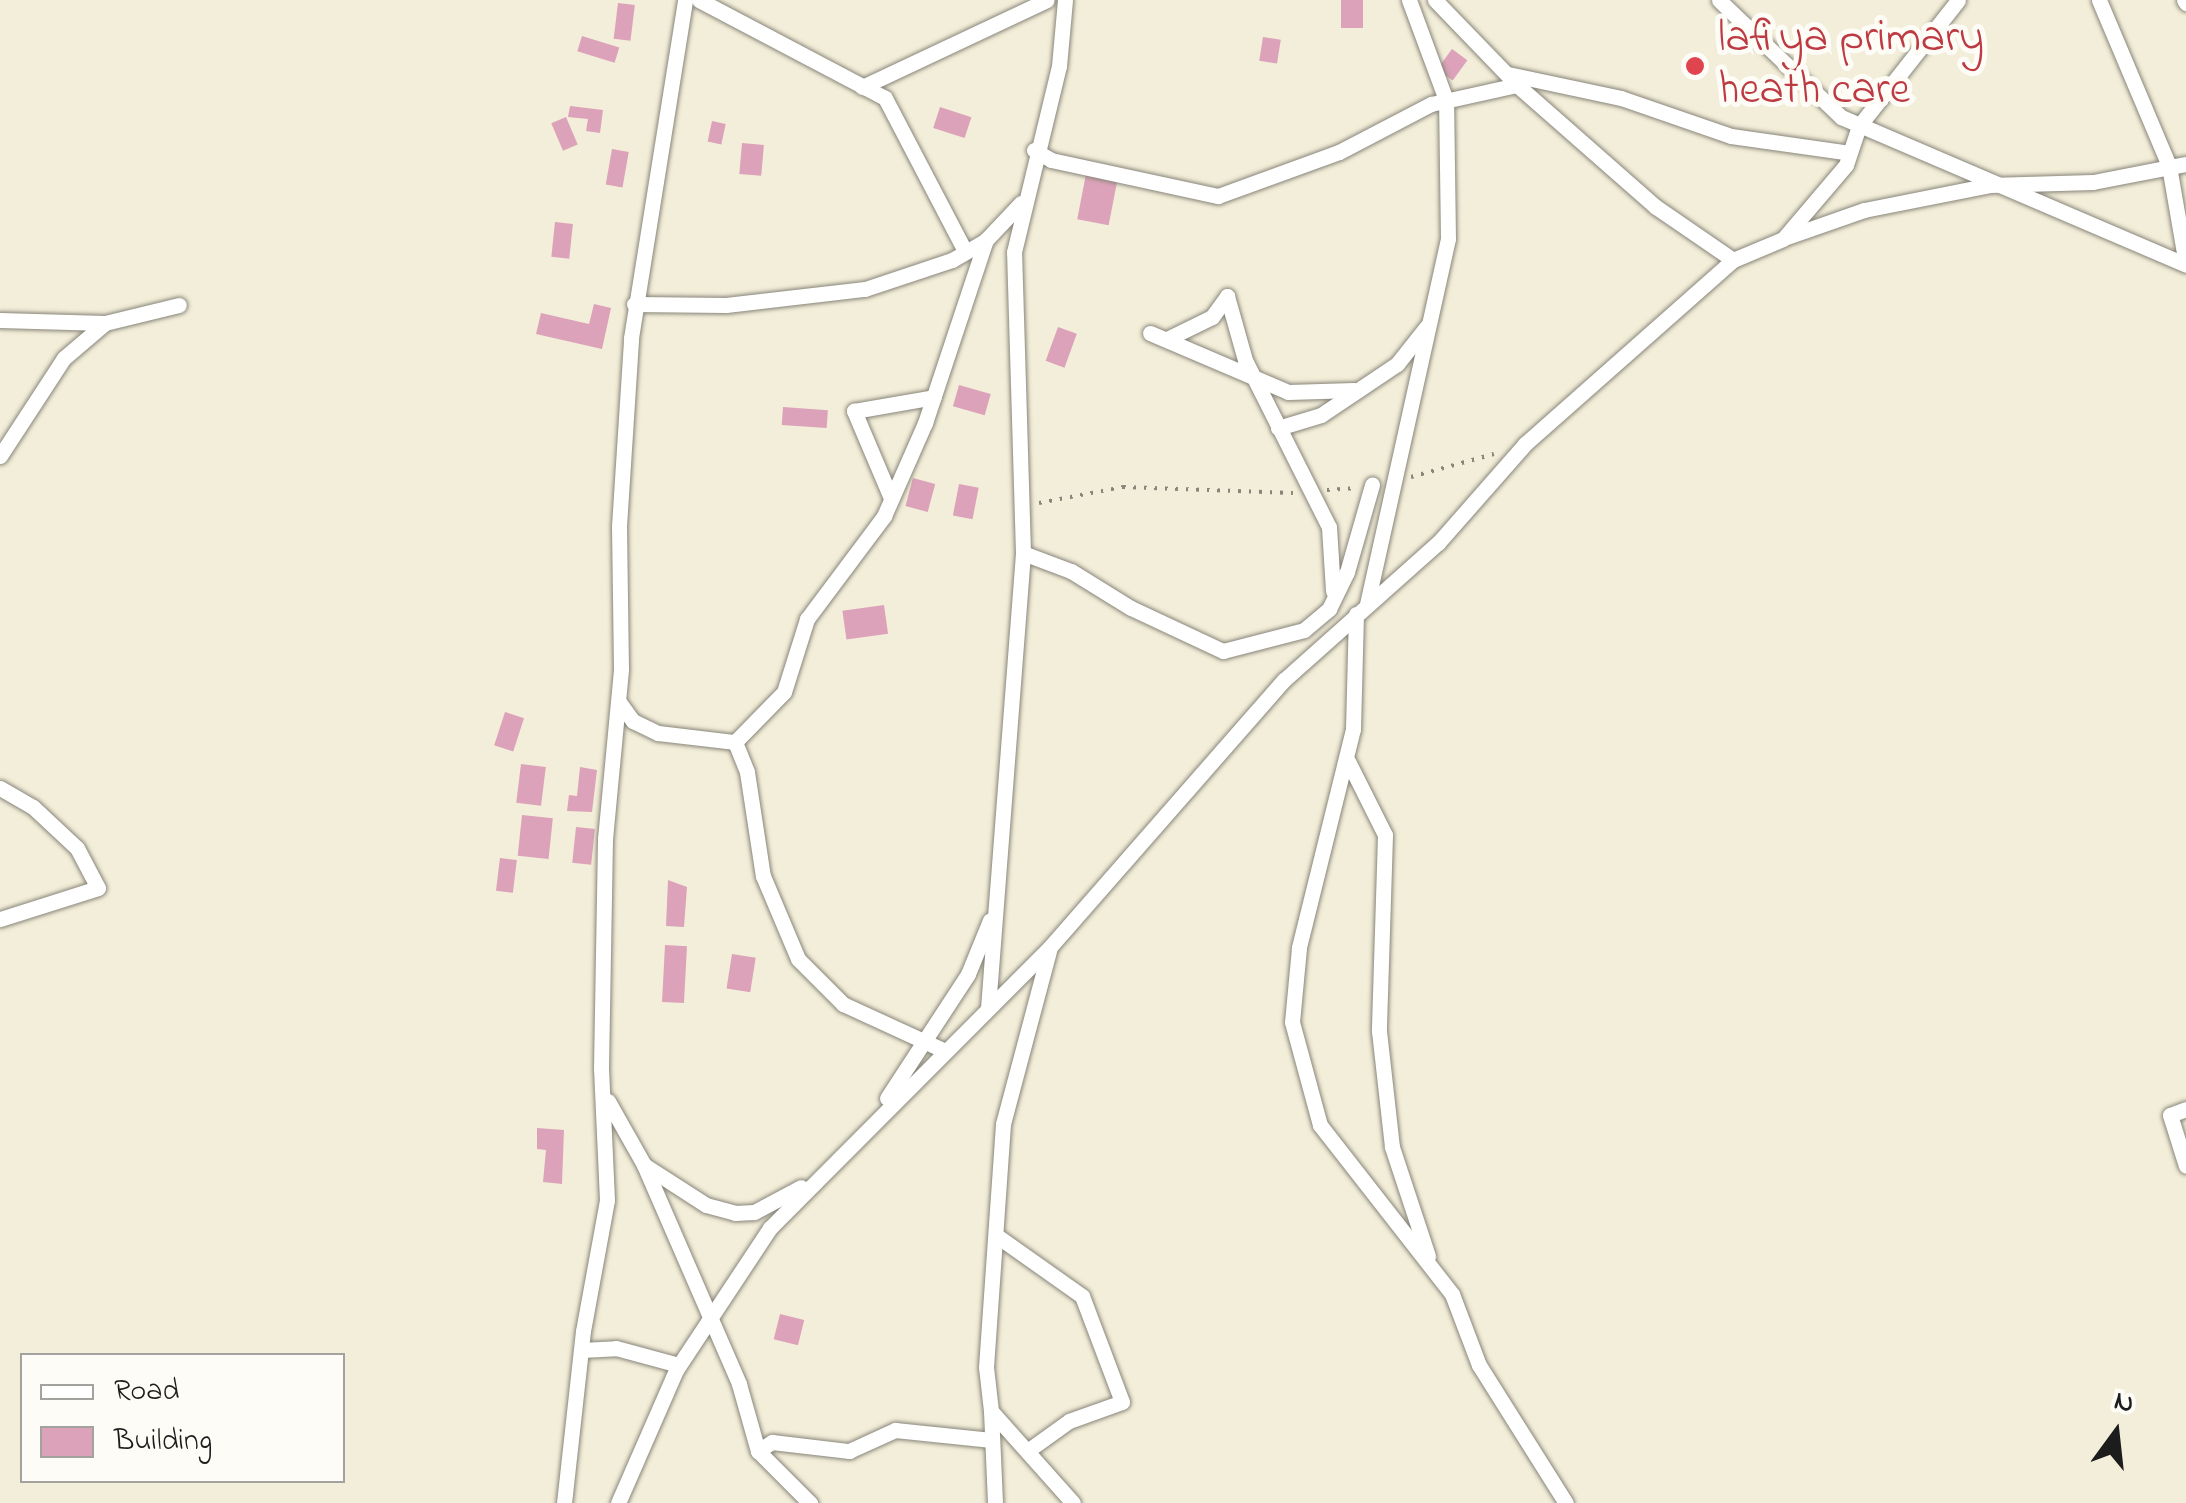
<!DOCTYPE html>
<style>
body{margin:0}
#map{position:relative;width:2186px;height:1503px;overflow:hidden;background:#f3eed9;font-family:"Indie Flower",sans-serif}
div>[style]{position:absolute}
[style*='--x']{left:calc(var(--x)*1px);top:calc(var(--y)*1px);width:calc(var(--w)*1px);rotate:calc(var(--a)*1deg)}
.building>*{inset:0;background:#dca2b9;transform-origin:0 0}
.path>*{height:4px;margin-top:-2px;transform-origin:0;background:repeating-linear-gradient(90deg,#88857a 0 2.5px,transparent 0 10.5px)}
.roads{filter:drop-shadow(0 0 2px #88857a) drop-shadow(0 0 2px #88857a)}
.minor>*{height:15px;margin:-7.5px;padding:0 7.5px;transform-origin:7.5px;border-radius:7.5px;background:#fff}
.dots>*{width:28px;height:28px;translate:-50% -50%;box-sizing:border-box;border:5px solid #fdfcf7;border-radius:50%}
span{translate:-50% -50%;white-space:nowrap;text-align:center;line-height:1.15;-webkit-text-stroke:10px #fdfcf7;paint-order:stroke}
.health-label{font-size:45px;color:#be3a42}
.left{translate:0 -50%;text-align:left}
.legend{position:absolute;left:20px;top:1353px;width:325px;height:130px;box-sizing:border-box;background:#fdfcf7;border:2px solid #a3a29f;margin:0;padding:12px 18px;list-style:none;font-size:30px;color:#1c1c1c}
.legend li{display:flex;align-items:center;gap:20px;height:50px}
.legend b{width:50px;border:2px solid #a3a29f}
.north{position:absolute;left:2066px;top:1383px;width:100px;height:100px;-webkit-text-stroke:8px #fdfcf7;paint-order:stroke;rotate:15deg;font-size:28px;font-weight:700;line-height:40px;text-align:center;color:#1c1c1c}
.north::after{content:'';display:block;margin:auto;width:35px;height:45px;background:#1c1c1c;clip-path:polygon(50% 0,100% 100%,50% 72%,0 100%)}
</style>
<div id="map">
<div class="building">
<i style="left:1341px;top:0;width:22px;height:28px"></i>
<i style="left:618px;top:3px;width:17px;height:36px;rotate:7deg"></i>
<i style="left:582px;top:36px;width:39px;height:16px;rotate:17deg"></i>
<i style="left:1263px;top:37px;width:18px;height:24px;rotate:9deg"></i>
<i style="left:1452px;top:49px;width:19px;height:25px;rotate:36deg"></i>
<i style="clip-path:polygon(570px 106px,603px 110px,600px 133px,586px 131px,588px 119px,568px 117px)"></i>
<i style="left:940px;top:107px;width:33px;height:22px;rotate:18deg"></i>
<i style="left:566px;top:117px;width:30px;height:16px;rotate:67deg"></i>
<i style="left:712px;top:121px;width:14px;height:21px;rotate:12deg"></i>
<i style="left:742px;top:143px;width:22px;height:31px;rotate:5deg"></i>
<i style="left:612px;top:149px;width:17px;height:36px;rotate:10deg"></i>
<i style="left:1086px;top:174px;width:32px;height:46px;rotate:11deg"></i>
<i style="left:555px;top:222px;width:18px;height:35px;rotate:6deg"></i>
<i style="clip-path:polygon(594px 304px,611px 308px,602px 349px,536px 334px,541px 313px,589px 324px)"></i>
<i style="left:1058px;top:327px;width:20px;height:36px;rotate:20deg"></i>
<i style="left:959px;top:385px;width:33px;height:22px;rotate:16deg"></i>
<i style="left:783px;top:407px;width:45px;height:18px;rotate:4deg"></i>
<i style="left:913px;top:478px;width:23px;height:29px;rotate:15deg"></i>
<i style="left:959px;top:484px;width:20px;height:32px;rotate:11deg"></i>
<i style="left:884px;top:605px;width:29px;height:42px;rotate:82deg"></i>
<i style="left:505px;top:712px;width:20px;height:35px;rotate:18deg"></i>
<i style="left:521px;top:764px;width:25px;height:39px;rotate:7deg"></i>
<i style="clip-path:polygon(580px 767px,597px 770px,592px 812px,567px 811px,569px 795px,577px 796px)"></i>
<i style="left:522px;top:815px;width:31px;height:41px;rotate:6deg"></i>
<i style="left:576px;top:827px;width:19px;height:36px;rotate:6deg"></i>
<i style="left:500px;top:858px;width:17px;height:33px;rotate:7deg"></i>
<i style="clip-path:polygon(668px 880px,687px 887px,684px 927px,666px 926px)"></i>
<i style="left:665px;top:945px;width:22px;height:57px;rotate:3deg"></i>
<i style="left:732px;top:954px;width:24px;height:35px;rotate:9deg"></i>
<i style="clip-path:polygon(537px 1128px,564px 1130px,562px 1184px,543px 1182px,546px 1150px,537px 1149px)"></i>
<i style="left:780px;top:1314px;width:25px;height:26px;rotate:14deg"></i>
</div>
<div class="path">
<i style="--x:1411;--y:477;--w:86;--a:-15.5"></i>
<i style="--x:1327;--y:490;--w:26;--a:-4"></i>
<i style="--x:1039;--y:503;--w:86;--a:-10.8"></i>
<i style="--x:1123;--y:487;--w:170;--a:2"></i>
</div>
<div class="roads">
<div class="minor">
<i style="--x:699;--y:0;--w:210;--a:27.8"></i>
<i style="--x:885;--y:98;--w:173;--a:62.4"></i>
<i style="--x:1435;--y:0;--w:118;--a:46"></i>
<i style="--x:1517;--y:85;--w:185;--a:41.3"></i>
<i style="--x:1656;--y:207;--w:93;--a:34.5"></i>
<i style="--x:1719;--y:0;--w:169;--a:43.8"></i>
<i style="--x:1841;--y:117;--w:375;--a:23.2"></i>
<i style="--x:2099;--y:0;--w:180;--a:67.1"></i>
<i style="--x:2169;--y:166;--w:99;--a:80.2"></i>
<i style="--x:2184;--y:0;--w:4;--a:56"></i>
<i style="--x:1508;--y:74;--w:116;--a:12"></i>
<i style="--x:1621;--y:98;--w:116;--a:19.1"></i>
<i style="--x:1731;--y:136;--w:120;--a:8.1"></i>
<i style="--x:862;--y:87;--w:204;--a:-25.2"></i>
<i style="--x:1034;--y:150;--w:20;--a:30"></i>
<i style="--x:1051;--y:160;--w:171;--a:12.2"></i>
<i style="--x:1218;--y:196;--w:129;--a:-20"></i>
<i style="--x:1339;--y:152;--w:104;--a:-27.6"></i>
<i style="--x:1431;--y:104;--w:88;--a:-12.5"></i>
<i style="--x:1787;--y:237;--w:82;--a:-19.3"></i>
<i style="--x:1864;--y:210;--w:128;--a:-11.2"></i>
<i style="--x:1990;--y:185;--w:103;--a:-1.7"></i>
<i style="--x:2093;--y:182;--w:95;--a:-11"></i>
<i style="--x:1227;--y:296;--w:66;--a:74.3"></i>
<i style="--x:1245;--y:360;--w:187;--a:63.3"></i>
<i style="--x:1329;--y:527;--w:64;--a:86.4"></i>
<i style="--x:634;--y:304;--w:92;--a:0.6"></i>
<i style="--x:726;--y:305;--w:140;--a:-6.6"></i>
<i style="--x:865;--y:289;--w:92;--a:-18.4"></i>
<i style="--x:952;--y:260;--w:39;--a:-30"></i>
<i style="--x:986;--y:240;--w:51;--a:-46.6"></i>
<i style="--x:0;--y:320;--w:105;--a:1.6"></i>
<i style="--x:1150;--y:333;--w:150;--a:23.1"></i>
<i style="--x:1288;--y:392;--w:66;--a:-1.7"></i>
<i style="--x:1167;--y:339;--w:50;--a:-26.1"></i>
<i style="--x:1212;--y:317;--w:26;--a:-54"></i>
<i style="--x:1278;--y:428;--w:45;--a:-16.8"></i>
<i style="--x:1321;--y:415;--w:92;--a:-33.9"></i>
<i style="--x:1397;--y:364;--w:48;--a:-51.7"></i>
<i style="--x:0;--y:456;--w:117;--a:-56.9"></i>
<i style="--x:64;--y:358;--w:54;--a:-40.5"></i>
<i style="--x:105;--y:323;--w:76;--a:-13.7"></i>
<i style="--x:891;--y:498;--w:95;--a:-113"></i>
<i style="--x:854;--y:411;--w:81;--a:-9.9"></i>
<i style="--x:1023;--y:553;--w:51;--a:20.6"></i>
<i style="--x:1071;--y:571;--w:70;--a:31.7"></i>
<i style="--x:1131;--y:608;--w:102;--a:25.1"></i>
<i style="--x:1223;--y:651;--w:84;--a:-14.5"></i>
<i style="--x:1304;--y:630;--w:33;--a:-40"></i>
<i style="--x:1329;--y:609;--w:41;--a:-64.1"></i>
<i style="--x:1347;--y:572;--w:91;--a:-74"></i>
<i style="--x:1367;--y:604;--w:374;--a:-77.5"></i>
<i style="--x:1448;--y:239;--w:139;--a:-90.8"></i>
<i style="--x:1446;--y:100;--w:107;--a:-110.3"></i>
<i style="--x:1356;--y:614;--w:115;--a:91.5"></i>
<i style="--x:1353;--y:729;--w:226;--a:103.9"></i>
<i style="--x:1299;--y:948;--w:74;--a:95.4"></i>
<i style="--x:1292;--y:1022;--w:107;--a:74.8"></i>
<i style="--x:1320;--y:1125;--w:214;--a:52"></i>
<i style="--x:1452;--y:1294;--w:76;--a:69.2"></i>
<i style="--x:1479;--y:1365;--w:163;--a:57.8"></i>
<i style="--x:619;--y:702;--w:24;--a:54"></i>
<i style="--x:633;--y:721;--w:28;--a:26"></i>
<i style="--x:658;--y:733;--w:78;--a:6.7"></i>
<i style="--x:735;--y:742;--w:32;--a:68"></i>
<i style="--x:747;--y:772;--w:105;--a:81.3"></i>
<i style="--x:763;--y:876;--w:90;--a:67.1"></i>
<i style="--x:798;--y:959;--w:64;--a:45"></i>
<i style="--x:843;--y:1004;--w:112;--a:24.7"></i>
<i style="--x:735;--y:742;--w:70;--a:-45.6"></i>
<i style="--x:784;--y:692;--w:77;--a:-72.5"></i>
<i style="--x:807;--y:619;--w:129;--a:-53.2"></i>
<i style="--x:884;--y:516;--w:102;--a:-66.2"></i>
<i style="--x:925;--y:423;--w:193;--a:-71.6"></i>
<i style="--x:1348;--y:761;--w:83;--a:63.4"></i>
<i style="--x:1385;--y:835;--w:196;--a:91.8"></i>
<i style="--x:1379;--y:1031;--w:117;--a:83.6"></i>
<i style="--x:1392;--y:1147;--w:115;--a:71.7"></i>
<i style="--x:0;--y:788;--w:38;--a:30"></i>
<i style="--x:33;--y:807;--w:60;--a:43"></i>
<i style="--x:77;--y:848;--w:45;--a:62.3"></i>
<i style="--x:98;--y:888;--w:103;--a:162.4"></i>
<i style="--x:1049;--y:951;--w:179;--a:104.9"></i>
<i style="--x:1003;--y:1124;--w:244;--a:94"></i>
<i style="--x:986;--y:1367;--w:44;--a:83.5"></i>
<i style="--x:991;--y:1411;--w:123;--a:48.3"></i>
<i style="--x:988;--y:1008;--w:456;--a:-85.6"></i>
<i style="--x:1023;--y:553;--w:301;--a:-91.7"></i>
<i style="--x:1014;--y:252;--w:191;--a:-76.4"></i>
<i style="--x:1059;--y:66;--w:66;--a:-84.8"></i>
<i style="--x:887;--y:1098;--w:148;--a:-56.8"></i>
<i style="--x:968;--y:974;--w:58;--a:-67.8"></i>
<i style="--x:608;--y:1101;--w:73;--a:60.6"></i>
<i style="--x:644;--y:1165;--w:239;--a:66.5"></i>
<i style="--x:739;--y:1384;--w:70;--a:74.2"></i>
<i style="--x:758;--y:1451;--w:74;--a:45"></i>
<i style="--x:2186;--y:1109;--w:17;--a:159"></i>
<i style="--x:2170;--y:1115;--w:53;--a:72.6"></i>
<i style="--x:644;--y:1165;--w:74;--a:32.8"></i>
<i style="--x:706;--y:1205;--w:30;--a:15"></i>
<i style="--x:735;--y:1213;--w:19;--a:-3"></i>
<i style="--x:754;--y:1212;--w:53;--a:-28"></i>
<i style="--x:997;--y:1236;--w:104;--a:35.2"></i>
<i style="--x:1082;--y:1296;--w:113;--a:69.3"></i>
<i style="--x:1122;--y:1402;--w:56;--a:160.3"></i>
<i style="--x:1069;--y:1421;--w:48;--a:144.3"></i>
<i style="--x:581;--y:1350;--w:35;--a:-3"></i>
<i style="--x:616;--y:1348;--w:65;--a:15.1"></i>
<i style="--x:991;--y:1411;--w:92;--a:87.5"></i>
<i style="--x:758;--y:1451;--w:17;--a:-33"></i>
<i style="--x:772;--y:1442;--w:78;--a:6.7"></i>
<i style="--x:849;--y:1451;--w:51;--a:-24.5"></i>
<i style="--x:895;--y:1430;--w:97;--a:5.9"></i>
<i style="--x:564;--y:1503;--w:173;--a:-83.7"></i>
<i style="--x:583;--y:1331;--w:133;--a:-79.6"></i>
<i style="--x:607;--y:1200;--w:132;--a:-92.6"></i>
<i style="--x:601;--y:1068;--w:229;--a:-89"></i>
<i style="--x:605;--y:839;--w:171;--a:-84.6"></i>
<i style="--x:621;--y:669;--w:143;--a:-90.8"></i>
<i style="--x:619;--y:526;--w:188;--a:-86.3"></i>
<i style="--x:631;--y:338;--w:342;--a:-80.9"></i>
<i style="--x:618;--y:1503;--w:145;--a:-66.4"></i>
<i style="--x:676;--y:1370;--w:170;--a:-56.5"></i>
<i style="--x:770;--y:1228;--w:397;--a:-45.1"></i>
<i style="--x:1050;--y:947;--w:355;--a:-48.8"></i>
<i style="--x:1284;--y:680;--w:206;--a:-41.7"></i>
<i style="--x:1438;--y:543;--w:132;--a:-48.7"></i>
<i style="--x:1525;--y:444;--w:278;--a:-41.5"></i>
<i style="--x:1733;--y:260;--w:54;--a:-22.8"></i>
<i style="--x:1783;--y:239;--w:97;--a:-49.6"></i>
<i style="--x:1846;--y:165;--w:41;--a:-71.6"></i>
<i style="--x:1859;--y:126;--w:160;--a:-51.8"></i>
</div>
</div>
<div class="dots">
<i style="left:1695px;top:66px;background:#e0444e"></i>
</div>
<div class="health-label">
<span class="left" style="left:1718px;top:66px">lafiya primary<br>heath care</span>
</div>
<ul class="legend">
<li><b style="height:12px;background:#fff"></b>Road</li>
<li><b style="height:28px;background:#dca2b9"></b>Building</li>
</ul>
<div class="north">N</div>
</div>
